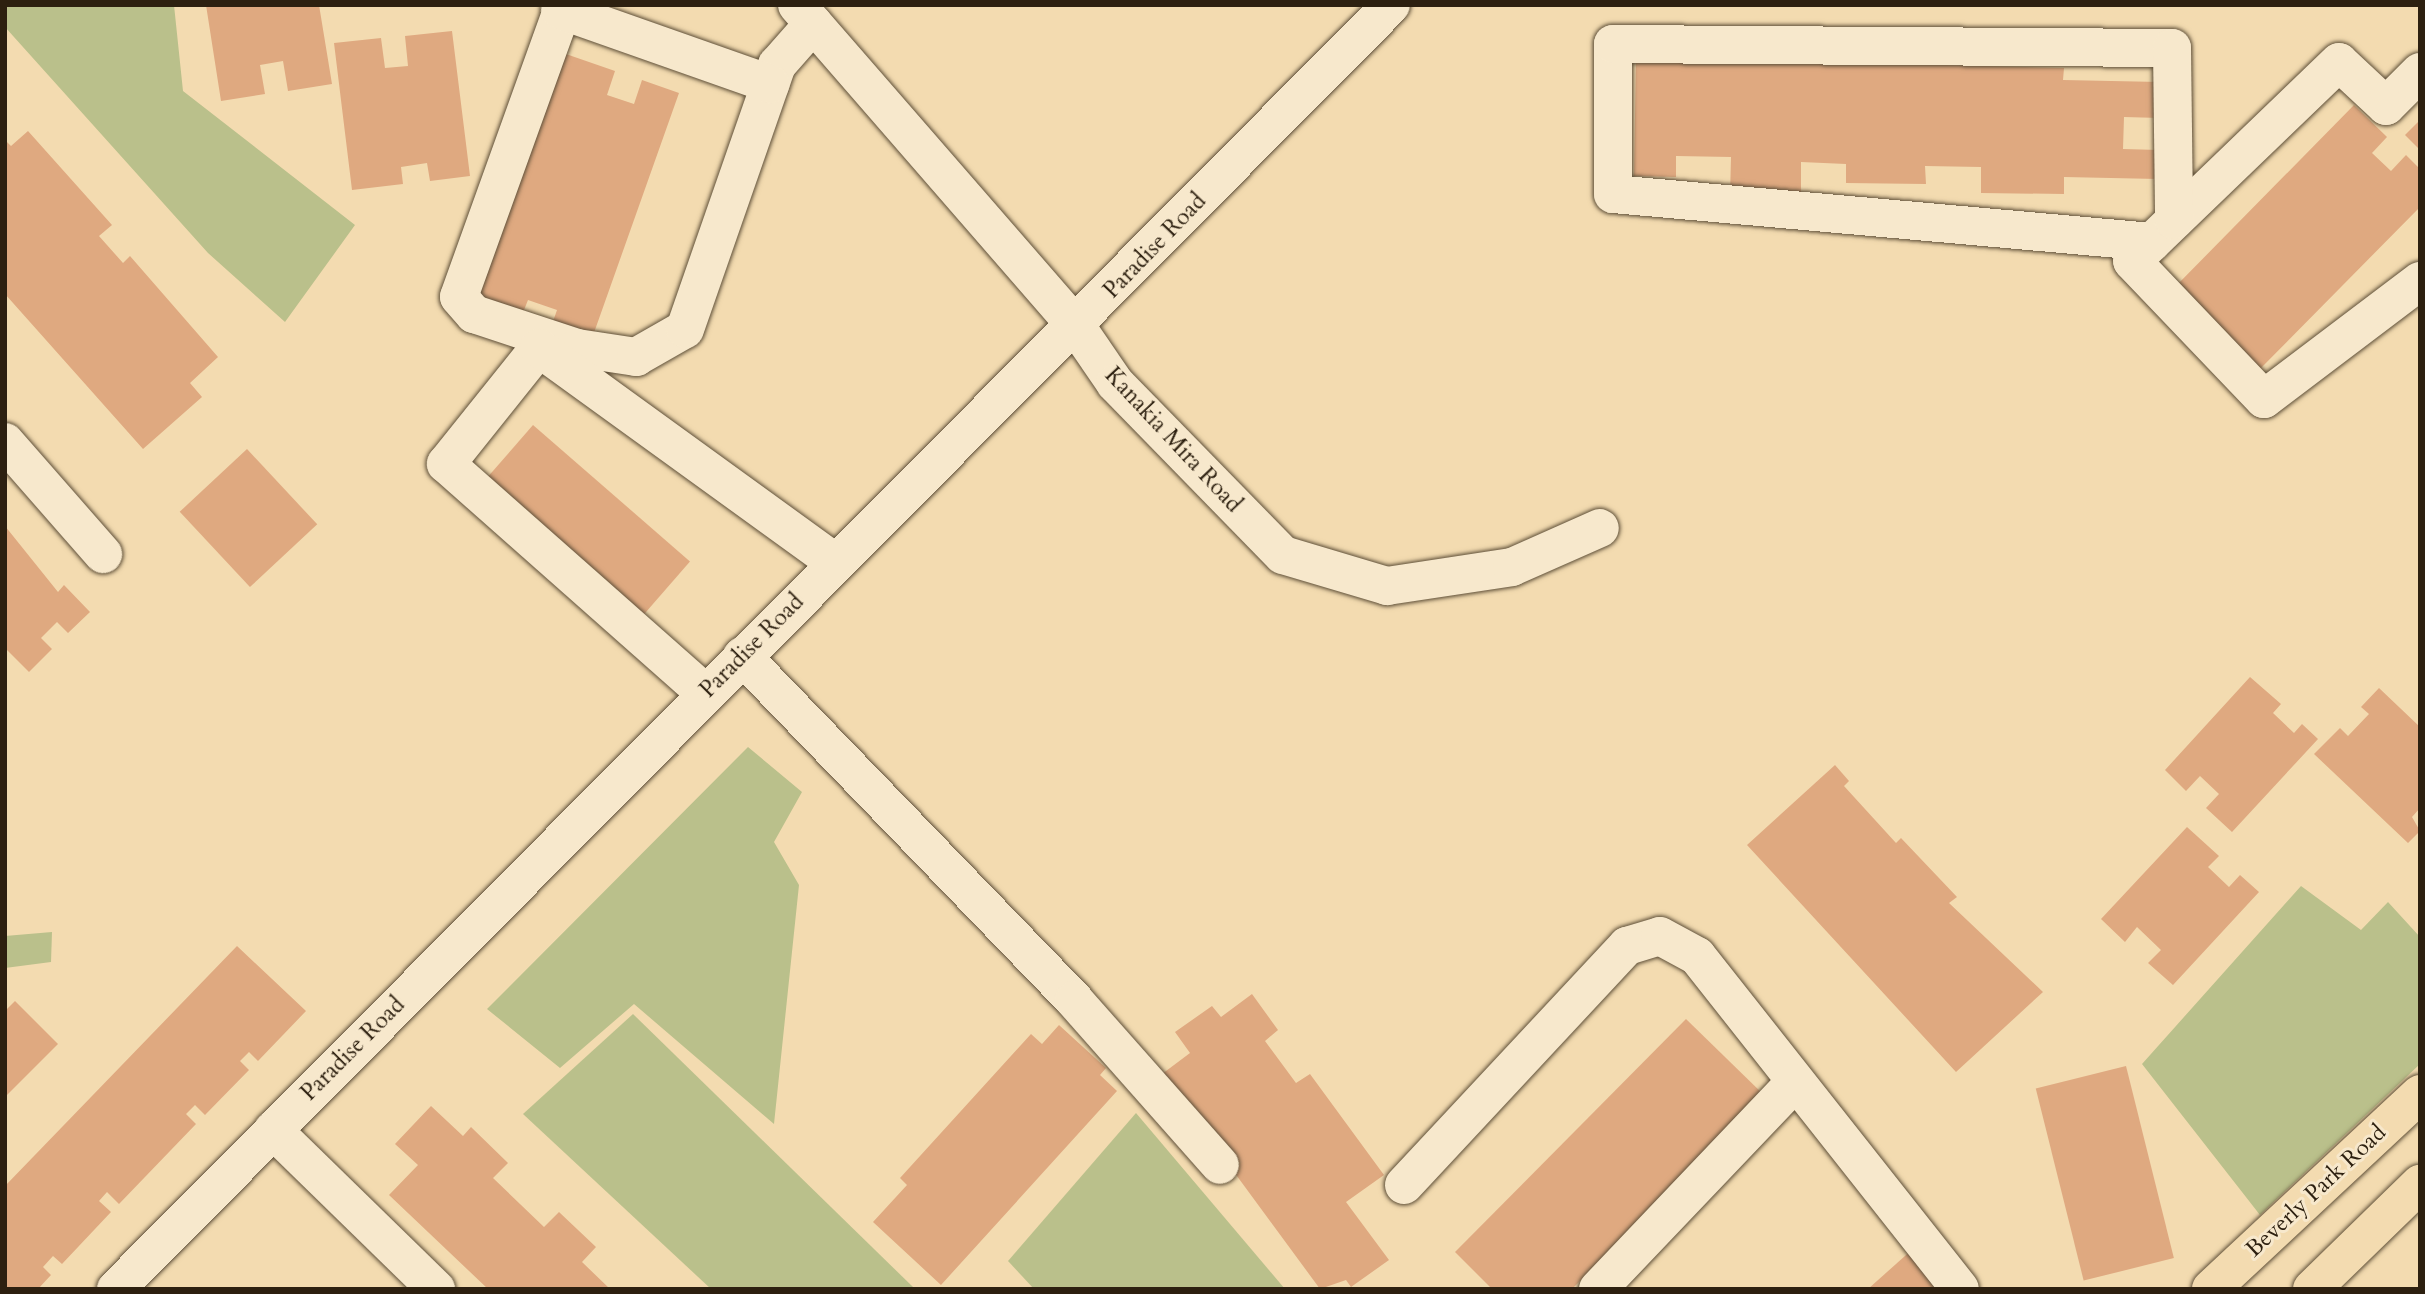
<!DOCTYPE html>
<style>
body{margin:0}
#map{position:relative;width:2425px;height:1294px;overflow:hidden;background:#f3dbb0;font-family:Cardo,serif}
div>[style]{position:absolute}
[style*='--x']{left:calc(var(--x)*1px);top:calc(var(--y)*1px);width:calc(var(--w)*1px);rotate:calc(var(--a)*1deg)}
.green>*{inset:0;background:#bac08b}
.building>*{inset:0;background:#dfa980;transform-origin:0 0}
.roads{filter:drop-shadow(0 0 2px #5e4f38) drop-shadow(0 0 2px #5e4f38)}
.minor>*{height:38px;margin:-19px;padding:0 19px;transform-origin:19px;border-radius:19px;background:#f7e8cc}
.major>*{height:38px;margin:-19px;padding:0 19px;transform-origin:19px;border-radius:19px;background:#f3dbb0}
span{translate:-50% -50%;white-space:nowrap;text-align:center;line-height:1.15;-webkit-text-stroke:6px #f7e8cc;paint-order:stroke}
.street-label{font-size:23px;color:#2d2010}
.frame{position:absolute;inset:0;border:7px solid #2d2010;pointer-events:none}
</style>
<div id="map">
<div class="green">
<i style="clip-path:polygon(5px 5px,174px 5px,183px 91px,355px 225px,285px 322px,208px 253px,5px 27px)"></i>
<i style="clip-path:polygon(748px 747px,802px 792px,774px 842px,799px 885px,774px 1124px,634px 1004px,560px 1068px,487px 1009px)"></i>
<i style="clip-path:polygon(2301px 886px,2361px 930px,2388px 902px,2420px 937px,2420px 1064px,2260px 1215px,2142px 1064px)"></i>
<i style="clip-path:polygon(52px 932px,51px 962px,5px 968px,5px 936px)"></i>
<i style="clip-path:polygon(633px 1014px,913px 1287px,912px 1289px,711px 1289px,523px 1114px)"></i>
<i style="clip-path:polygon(1136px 1113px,1285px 1289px,1034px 1289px,1008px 1261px)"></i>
</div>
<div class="building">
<i style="clip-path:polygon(206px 5px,319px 5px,332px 84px,288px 91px,283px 61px,260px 65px,265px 94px,221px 101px)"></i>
<i style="clip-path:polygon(452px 31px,470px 176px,430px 181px,427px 163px,401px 167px,403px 184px,352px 190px,334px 43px,381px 38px,385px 68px,408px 66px,405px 36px)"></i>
<i style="clip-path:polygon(563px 53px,615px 71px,607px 95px,634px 104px,642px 80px,679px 93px,590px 344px,550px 330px,557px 310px,528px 300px,520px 320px,474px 304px)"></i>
<i style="clip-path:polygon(1636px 57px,2064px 68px,2063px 80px,2160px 82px,2160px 118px,2124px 117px,2123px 149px,2159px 150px,2158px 179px,2064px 177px,2064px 194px,1981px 193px,1981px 167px,1925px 166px,1926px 184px,1846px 183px,1846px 164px,1801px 162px,1801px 198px,1730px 196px,1731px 157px,1676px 156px,1676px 177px,1634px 176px)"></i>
<i style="clip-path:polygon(2354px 105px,2387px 137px,2372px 153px,2391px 171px,2406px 155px,2420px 169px,2420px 207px,2258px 371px,2173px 289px)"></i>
<i style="clip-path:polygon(2420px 120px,2420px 150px,2405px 135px)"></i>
<i style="clip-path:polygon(28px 131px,112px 225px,99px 236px,123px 263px,130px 256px,218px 357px,190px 383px,202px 397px,143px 449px,5px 294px,5px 140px,11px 146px)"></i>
<i style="left:533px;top:425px;width:208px;height:74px;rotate:41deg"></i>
<i style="left:247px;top:449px;width:103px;height:92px;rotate:47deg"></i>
<i style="clip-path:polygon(5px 526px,58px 592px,64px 585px,90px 612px,68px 633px,57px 622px,41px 638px,52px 649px,29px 672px,5px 648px)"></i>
<i style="clip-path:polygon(2250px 677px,2281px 704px,2273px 713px,2294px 733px,2302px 724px,2318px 739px,2232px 832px,2206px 808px,2219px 794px,2200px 776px,2186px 791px,2165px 770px)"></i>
<i style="clip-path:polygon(2379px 688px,2420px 727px,2420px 808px,2412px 817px,2420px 831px,2408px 843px,2314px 754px,2340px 728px,2348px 736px,2369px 714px,2361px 707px)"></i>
<i style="clip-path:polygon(1835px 765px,1849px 781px,1844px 786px,1896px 843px,1901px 838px,1957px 897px,1949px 903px,2043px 992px,1956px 1072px,1747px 845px)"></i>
<i style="clip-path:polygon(2187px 827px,2219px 856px,2208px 867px,2229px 887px,2240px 875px,2259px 892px,2173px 985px,2148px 963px,2161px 950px,2137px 927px,2125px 942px,2101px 919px)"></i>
<i style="clip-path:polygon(237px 946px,306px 1011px,258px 1061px,249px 1052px,240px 1061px,249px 1070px,205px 1115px,195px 1105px,186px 1114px,196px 1124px,119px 1204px,107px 1192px,99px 1201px,111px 1212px,62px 1264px,53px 1256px,43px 1267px,51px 1275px,38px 1289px,5px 1289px,5px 1186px)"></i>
<i style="clip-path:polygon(1252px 994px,1278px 1030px,1265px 1041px,1296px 1083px,1310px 1074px,1384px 1175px,1346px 1202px,1389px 1260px,1351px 1287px,1346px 1280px,1320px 1289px,1162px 1074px,1190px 1053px,1175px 1032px,1212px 1006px,1221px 1017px)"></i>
<i style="clip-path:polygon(15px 1001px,58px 1044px,5px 1097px,5px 1011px)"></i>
<i style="clip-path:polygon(1686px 1019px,1765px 1096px,1572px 1289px,1492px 1289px,1455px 1252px)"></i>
<i style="clip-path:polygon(1059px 1025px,1106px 1068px,1100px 1075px,1117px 1091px,941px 1285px,873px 1222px,907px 1185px,900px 1178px,1031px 1034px,1042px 1044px)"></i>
<i style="left:2126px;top:1066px;width:198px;height:93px;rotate:76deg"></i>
<i style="clip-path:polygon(431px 1106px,463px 1136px,471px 1127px,508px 1163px,493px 1178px,544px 1227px,559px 1212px,596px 1247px,582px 1262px,610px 1289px,488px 1289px,389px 1195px,418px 1165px,395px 1144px)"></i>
<i style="clip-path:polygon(1915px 1247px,1953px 1289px,1868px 1289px)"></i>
</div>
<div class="roads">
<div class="minor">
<i style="--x:564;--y:5;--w:310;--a:109.8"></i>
<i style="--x:459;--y:297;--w:23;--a:49"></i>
<i style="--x:474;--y:314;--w:108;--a:18.3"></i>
<i style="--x:577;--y:348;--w:60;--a:8.7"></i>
<i style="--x:636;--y:357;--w:56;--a:-29.7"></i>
<i style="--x:685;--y:329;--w:280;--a:-70.8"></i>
<i style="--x:777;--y:65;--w:55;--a:-48.7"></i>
<i style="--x:797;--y:5;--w:425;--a:49"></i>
<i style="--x:1076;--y:326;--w:69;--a:55.6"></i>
<i style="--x:1115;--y:383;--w:240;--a:45.7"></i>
<i style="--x:1283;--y:555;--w:109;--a:16.6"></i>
<i style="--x:1387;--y:586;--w:126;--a:-8.6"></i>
<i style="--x:1512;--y:567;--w:96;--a:-23.9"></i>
<i style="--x:560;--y:10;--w:223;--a:19.4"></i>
<i style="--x:2420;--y:72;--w:48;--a:135"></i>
<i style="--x:2386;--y:106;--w:64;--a:-136.9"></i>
<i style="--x:2339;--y:62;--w:287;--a:136.1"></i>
<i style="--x:2132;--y:261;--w:191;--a:46.3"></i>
<i style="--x:2264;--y:399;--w:196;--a:-37.1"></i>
<i style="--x:2152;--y:242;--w:541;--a:-174.91"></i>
<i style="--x:1613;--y:194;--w:150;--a:-90"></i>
<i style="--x:1613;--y:44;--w:559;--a:0.41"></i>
<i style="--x:2172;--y:48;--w:172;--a:89.3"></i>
<i style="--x:5;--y:442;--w:149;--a:48.8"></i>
<i style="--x:742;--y:656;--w:478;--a:46"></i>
<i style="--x:1074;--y:1000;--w:220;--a:48.5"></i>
<i style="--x:705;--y:693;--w:346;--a:-138.5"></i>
<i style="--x:446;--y:464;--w:149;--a:-51.3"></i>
<i style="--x:539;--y:348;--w:365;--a:35.9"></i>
<i style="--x:273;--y:1130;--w:228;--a:44.3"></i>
<i style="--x:1404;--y:1185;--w:327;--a:-47"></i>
<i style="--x:1627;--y:946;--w:34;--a:-17"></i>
<i style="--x:1660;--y:936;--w:42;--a:28.4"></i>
<i style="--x:1697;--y:956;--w:424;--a:51.7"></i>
<i style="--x:116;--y:1289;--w:1809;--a:-45.2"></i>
<i style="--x:1598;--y:1289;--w:284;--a:-46.4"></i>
</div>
<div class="major">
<i style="--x:2211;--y:1289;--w:286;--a:-43"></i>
<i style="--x:2312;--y:1289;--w:151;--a:-44.2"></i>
</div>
</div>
<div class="street-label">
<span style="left:1155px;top:246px;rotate:-46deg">Paradise Road</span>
<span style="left:1173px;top:440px;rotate:47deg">Kanakia Mira Road</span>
<span style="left:752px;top:646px;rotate:-45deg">Paradise Road</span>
<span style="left:353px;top:1049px;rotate:-45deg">Paradise Road</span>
<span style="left:2316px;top:1191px;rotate:-43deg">Beverly Park Road</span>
</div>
<div class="frame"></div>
</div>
